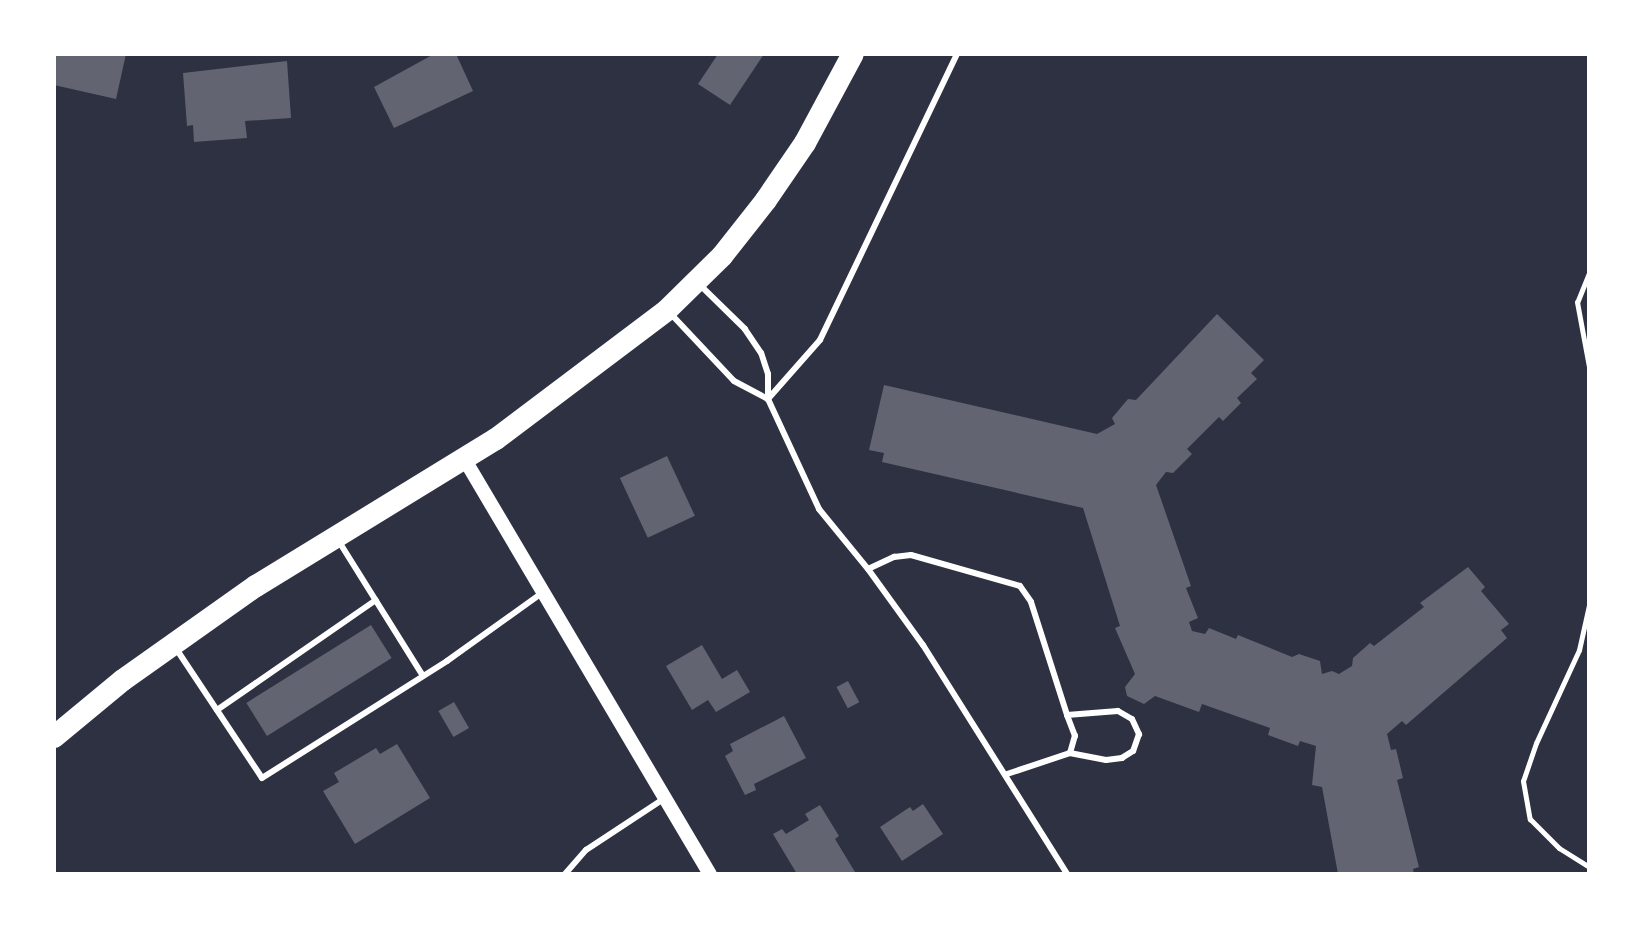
<!DOCTYPE html>
<style>
body{margin:0}
#map{position:relative;width:1643px;height:928px;overflow:hidden;background:#2d3142;font-family:Karla,sans-serif}
div>[style]{position:absolute}
[style*='--x']{left:calc(var(--x)*1px);top:calc(var(--y)*1px);width:calc(var(--w)*1px);rotate:calc(var(--a)*1deg)}
.building>*{inset:0;background:#626471;transform-origin:0 0}
.path>*{height:5px;margin:-2.5px;padding:0 2.5px;transform-origin:2.5px;border-radius:2.5px;background:#fff}
.service>*{height:6px;margin:-3px;padding:0 3px;transform-origin:3px;border-radius:3px;background:#fff}
.tertiary>*{height:14px;margin:-7px;padding:0 7px;transform-origin:7px;border-radius:7px;background:#fff}
.trunk>*{height:22px;margin:-11px;padding:0 11px;transform-origin:11px;border-radius:11px;background:#fff}
span{translate:-50% -50%;white-space:nowrap;text-align:center;line-height:1.15;-webkit-text-stroke:7px #fff;paint-order:stroke}
.frame{position:absolute;inset:0;border:56px solid #fff;pointer-events:none}
</style>
<div id="map">
<div class="building">
<i style="clip-path:polygon(54px 54px,126px 54px,116px 99px,54px 85px)"></i>
<i style="clip-path:polygon(434px 54px,456px 54px,473px 91px,394px 128px,374px 87px)"></i>
<i style="clip-path:polygon(718px 54px,764px 54px,730px 105px,698px 84px)"></i>
<i style="clip-path:polygon(287px 61px,291px 118px,245px 121px,247px 138px,194px 142px,193px 125px,187px 126px,183px 73px)"></i>
<i style="clip-path:polygon(1217px 314px,1264px 360px,1251px 373px,1257px 379px,1237px 398px,1241px 403px,1223px 421px,1219px 417px,1187px 449px,1192px 454px,1173px 473px,1166px 472px,1156px 485px,1191px 586px,1186px 588px,1198px 618px,1189px 622px,1192px 631px,1205px 634px,1209px 628px,1236px 639px,1238px 635px,1292px 657px,1299px 654px,1320px 661px,1322px 674px,1332px 671px,1339px 674px,1352px 666px,1353px 658px,1370px 643px,1374px 646px,1424px 607px,1420px 603px,1468px 567px,1485px 587px,1481px 591px,1509px 624px,1501px 630px,1507px 638px,1406px 725px,1402px 721px,1387px 734px,1391px 750px,1396px 749px,1403px 778px,1397px 780px,1419px 867px,1413px 869px,1414px 874px,1338px 874px,1322px 787px,1312px 785px,1316px 746px,1300px 741px,1298px 746px,1268px 735px,1270px 728px,1202px 704px,1199px 712px,1155px 696px,1144px 704px,1127px 696px,1125px 687px,1135px 674px,1115px 628px,1120px 626px,1083px 508px,882px 462px,884px 453px,869px 450px,884px 385px,1097px 434px,1115px 424px,1112px 418px,1128px 399px,1136px 400px)"></i>
<i style="left:667px;top:456px;width:66px;height:52px;rotate:65deg"></i>
<i style="left:371px;top:625px;width:39px;height:147px;rotate:58deg"></i>
<i style="clip-path:polygon(702px 645px,722px 679px,737px 670px,750px 692px,716px 712px,708px 700px,692px 710px,666px 666px)"></i>
<i style="left:848px;top:681px;width:24px;height:13px;rotate:62deg"></i>
<i style="left:454px;top:702px;width:30px;height:18px;rotate:60deg"></i>
<i style="clip-path:polygon(784px 716px,806px 758px,754px 784px,756px 790px,745px 795px,725px 756px,733px 751px,730px 744px)"></i>
<i style="clip-path:polygon(397px 744px,430px 798px,355px 844px,323px 791px,339px 782px,334px 773px,376px 748px,380px 754px)"></i>
<i style="clip-path:polygon(923px 804px,943px 834px,902px 861px,880px 827px,910px 807px,913px 811px)"></i>
<i style="clip-path:polygon(820px 805px,839px 836px,835px 839px,855px 872px,852px 874px,797px 874px,773px 834px,782px 829px,786px 834px,809px 820px,805px 814px)"></i>
</div>
<div class="path">
<i style="--x:1589;--y:273;--w:31;--a:112"></i>
<i style="--x:1577;--y:302;--w:66;--a:79.5"></i>
<i style="--x:1589;--y:605;--w:46;--a:102.5"></i>
<i style="--x:1579;--y:650;--w:102;--a:114.8"></i>
<i style="--x:1536;--y:743;--w:40;--a:108.9"></i>
<i style="--x:1523;--y:781;--w:39;--a:80"></i>
<i style="--x:1530;--y:819;--w:41;--a:45"></i>
<i style="--x:1559;--y:848;--w:36;--a:32"></i>
</div>
<div class="service">
<i style="--x:957;--y:54;--w:317;--a:115.6"></i>
<i style="--x:820;--y:340;--w:79;--a:131.4"></i>
<i style="--x:768;--y:399;--w:121;--a:65.1"></i>
<i style="--x:819;--y:509;--w:77;--a:50.8"></i>
<i style="--x:868;--y:569;--w:94;--a:54.1"></i>
<i style="--x:923;--y:645;--w:271;--a:57.8"></i>
<i style="--x:670;--y:313;--w:93;--a:46.7"></i>
<i style="--x:734;--y:381;--w:38;--a:28"></i>
<i style="--x:768;--y:399;--w:25;--a:-90"></i>
<i style="--x:768;--y:374;--w:22;--a:-108"></i>
<i style="--x:761;--y:353;--w:29;--a:-124"></i>
<i style="--x:745;--y:329;--w:62;--a:-135.7"></i>
<i style="--x:338;--y:540;--w:160;--a:58"></i>
<i style="--x:868;--y:569;--w:29;--a:-25"></i>
<i style="--x:894;--y:557;--w:17;--a:-7"></i>
<i style="--x:911;--y:555;--w:113;--a:15.9"></i>
<i style="--x:1020;--y:586;--w:19;--a:55"></i>
<i style="--x:1031;--y:602;--w:119;--a:72.3"></i>
<i style="--x:175;--y:647;--w:157;--a:56.4"></i>
<i style="--x:262;--y:778;--w:219;--a:-32.3"></i>
<i style="--x:447;--y:661;--w:117;--a:-35.6"></i>
<i style="--x:217;--y:710;--w:193;--a:-34.7"></i>
<i style="--x:1007;--y:774;--w:66;--a:-18.4"></i>
<i style="--x:1070;--y:753;--w:18;--a:-74"></i>
<i style="--x:1075;--y:736;--w:22;--a:-111"></i>
<i style="--x:1067;--y:715;--w:51;--a:-4.5"></i>
<i style="--x:1118;--y:711;--w:16;--a:30"></i>
<i style="--x:1132;--y:719;--w:17;--a:65"></i>
<i style="--x:1139;--y:734;--w:18;--a:109"></i>
<i style="--x:1133;--y:751;--w:13;--a:148"></i>
<i style="--x:1122;--y:758;--w:16;--a:173"></i>
<i style="--x:1106;--y:760;--w:37;--a:-169"></i>
<i style="--x:565;--y:874;--w:32;--a:-49"></i>
<i style="--x:586;--y:850;--w:95;--a:-33.4"></i>
</div>
<div class="tertiary">
<i style="--x:465;--y:460;--w:481;--a:59.4"></i>
</div>
<div class="trunk">
<i style="--x:54;--y:737;--w:89;--a:-39.6"></i>
<i style="--x:123;--y:680;--w:163;--a:-35.3"></i>
<i style="--x:256;--y:586;--w:281;--a:-31.5"></i>
<i style="--x:496;--y:439;--w:214;--a:-37"></i>
<i style="--x:667;--y:310;--w:77;--a:-44.5"></i>
<i style="--x:722;--y:256;--w:71;--a:-51.8"></i>
<i style="--x:766;--y:200;--w:69;--a:-55.6"></i>
<i style="--x:805;--y:143;--w:101;--a:-61.7"></i>
</div>
<div class="frame"></div>
</div>
